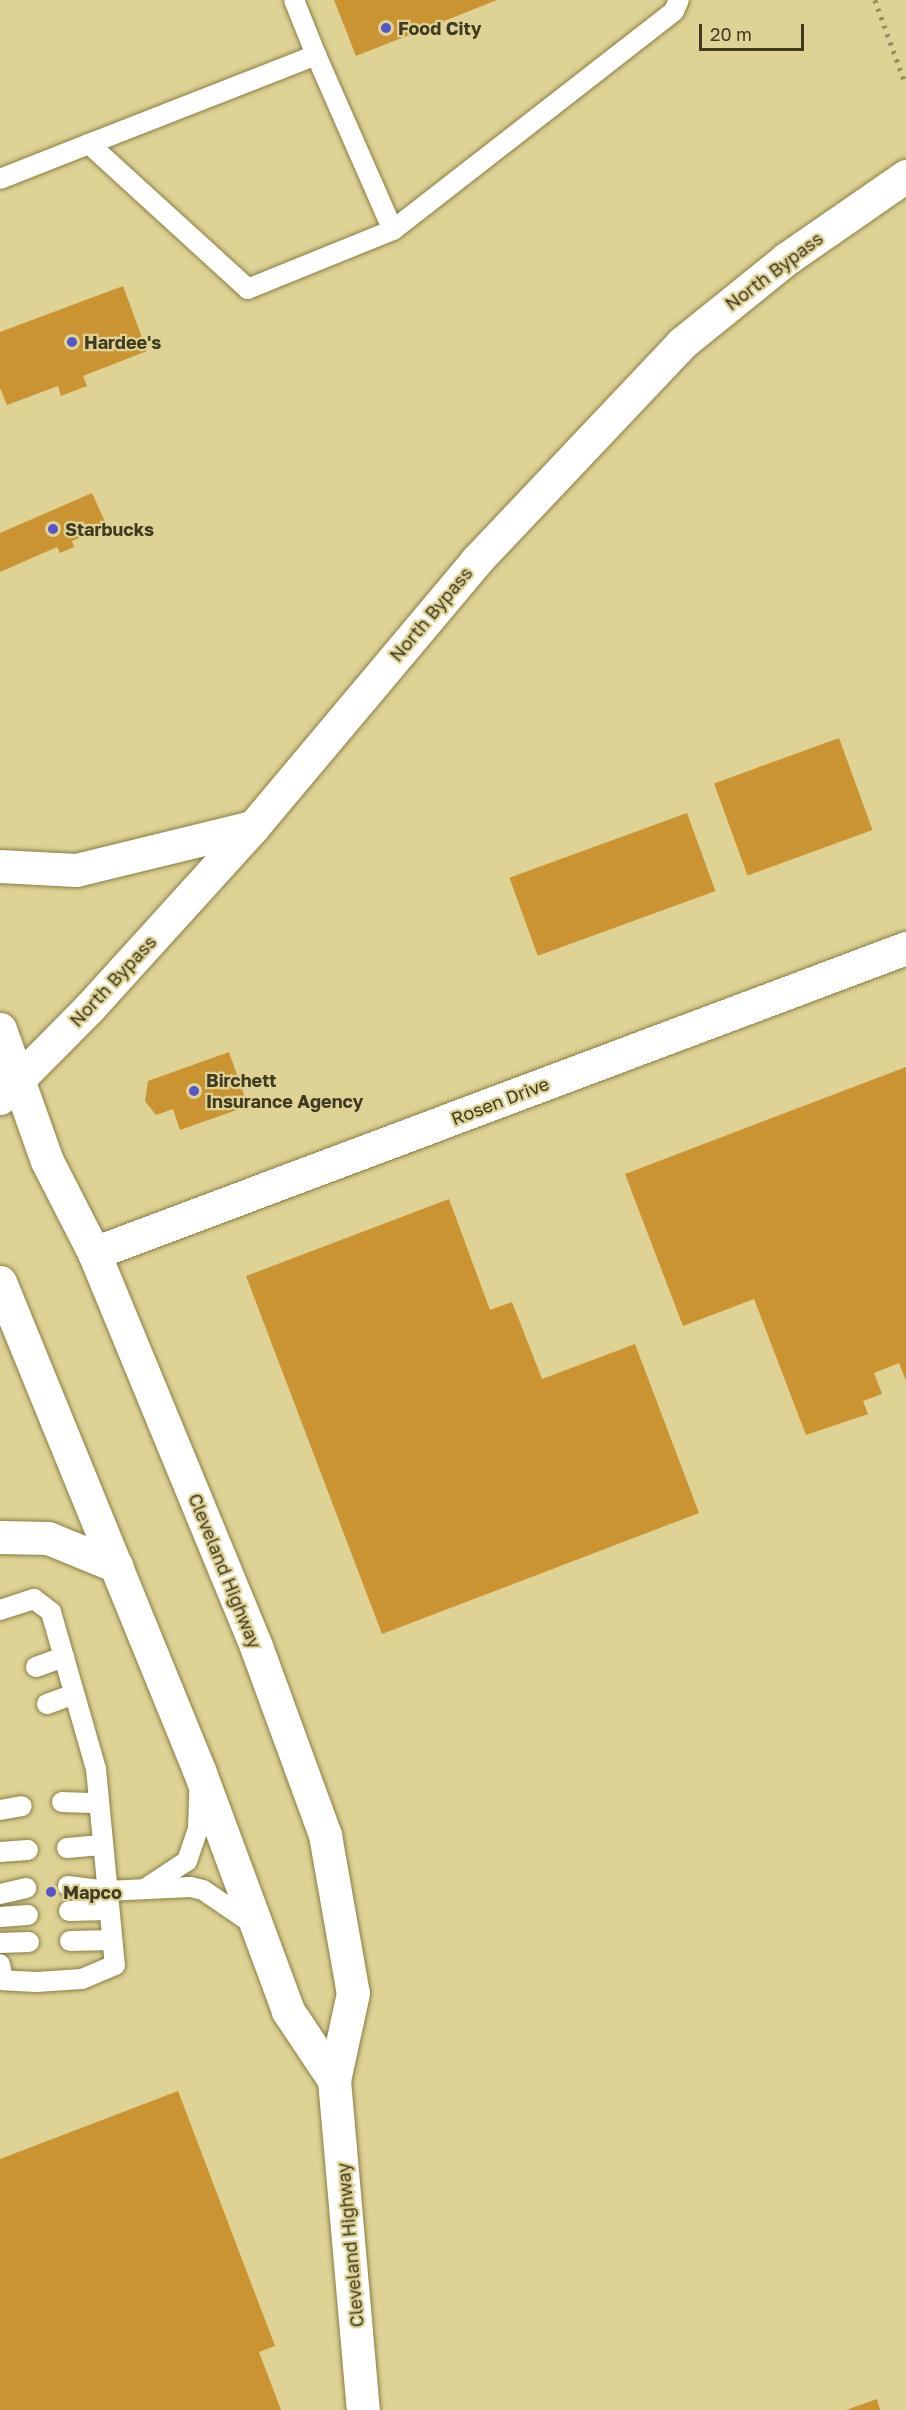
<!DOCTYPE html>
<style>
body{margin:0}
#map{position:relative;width:906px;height:2410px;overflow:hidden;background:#ded295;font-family:"Golos Text",sans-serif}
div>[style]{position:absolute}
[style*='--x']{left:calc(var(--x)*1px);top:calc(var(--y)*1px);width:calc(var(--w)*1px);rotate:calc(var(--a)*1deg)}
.building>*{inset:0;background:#cb9432;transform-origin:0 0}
.roads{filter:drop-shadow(0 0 2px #897e43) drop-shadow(0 0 2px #897e43)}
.lane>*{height:20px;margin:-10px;padding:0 10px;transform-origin:10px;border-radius:10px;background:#fff}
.street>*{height:33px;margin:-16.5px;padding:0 16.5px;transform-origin:16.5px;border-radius:16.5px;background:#fff}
.primary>*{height:33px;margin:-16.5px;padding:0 16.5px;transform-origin:16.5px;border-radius:16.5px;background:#fff}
.highway>*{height:33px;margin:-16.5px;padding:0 16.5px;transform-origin:16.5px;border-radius:16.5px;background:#fff}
.rail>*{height:4.5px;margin-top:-2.25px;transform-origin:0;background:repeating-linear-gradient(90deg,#968e61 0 3px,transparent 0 9px)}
.dots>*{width:16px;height:16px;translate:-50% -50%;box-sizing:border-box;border:3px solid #ded295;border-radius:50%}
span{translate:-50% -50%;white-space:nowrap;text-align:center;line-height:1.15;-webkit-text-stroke:4.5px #ded295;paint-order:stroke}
.poi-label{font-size:18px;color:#3f3a21;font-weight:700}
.left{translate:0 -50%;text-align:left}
.street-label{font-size:18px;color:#3f3a21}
.scale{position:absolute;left:699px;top:24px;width:105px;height:27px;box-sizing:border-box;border:3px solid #3f3a21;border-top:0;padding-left:8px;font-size:18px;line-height:21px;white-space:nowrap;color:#3f3a21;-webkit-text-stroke:4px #ded295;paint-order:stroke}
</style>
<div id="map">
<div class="building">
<i style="clip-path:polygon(334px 0,497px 0,356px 56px)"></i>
<i style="clip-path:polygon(123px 286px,147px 351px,83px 376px,87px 386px,61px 396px,58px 386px,7px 405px,0 388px,0 332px)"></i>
<i style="clip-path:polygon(92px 493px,107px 526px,72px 541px,74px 547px,60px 553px,57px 547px,0 572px,0 533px)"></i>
<i style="left:839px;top:738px;width:98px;height:133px;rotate:70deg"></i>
<i style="left:687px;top:813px;width:83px;height:189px;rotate:70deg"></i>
<i style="clip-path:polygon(229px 1052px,248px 1106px,180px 1130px,173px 1109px,156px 1115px,145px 1101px,148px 1081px)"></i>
<i style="clip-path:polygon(906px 1067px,906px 1381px,899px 1363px,874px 1373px,882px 1394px,863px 1401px,868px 1414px,806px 1435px,754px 1299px,683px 1326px,625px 1174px)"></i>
<i style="clip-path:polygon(449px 1199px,490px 1310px,512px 1302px,542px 1379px,635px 1344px,699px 1513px,382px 1634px,246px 1276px)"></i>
<i style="clip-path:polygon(178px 2091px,275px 2346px,259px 2352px,281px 2410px,0 2410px,0 2159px)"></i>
<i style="clip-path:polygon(877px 2399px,880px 2410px,846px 2410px)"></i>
</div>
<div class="roads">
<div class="lane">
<i style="--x:294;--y:0;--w:59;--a:68.2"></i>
<i style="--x:0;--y:179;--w:96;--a:-21.5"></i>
<i style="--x:89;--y:144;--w:244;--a:-21.4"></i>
<i style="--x:316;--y:55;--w:191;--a:66.3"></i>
<i style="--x:393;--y:230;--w:157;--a:157.9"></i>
<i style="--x:248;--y:289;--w:215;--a:-137.6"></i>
<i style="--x:393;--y:230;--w:356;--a:-37.9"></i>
<i style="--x:674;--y:11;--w:12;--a:-66"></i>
<i style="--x:0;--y:1610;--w:36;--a:-18"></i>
<i style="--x:34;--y:1599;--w:21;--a:37"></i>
<i style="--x:51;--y:1612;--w:163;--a:74"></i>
<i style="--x:96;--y:1769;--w:197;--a:84.5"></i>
<i style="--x:115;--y:1965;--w:36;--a:157"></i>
<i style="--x:82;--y:1979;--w:46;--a:176.3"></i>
<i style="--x:36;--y:1982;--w:33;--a:-177"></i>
<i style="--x:3;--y:1980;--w:16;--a:-101"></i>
<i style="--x:36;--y:1667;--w:30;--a:-20"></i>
<i style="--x:47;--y:1704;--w:29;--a:-20"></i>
<i style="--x:62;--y:1802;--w:35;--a:2"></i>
<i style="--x:0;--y:1810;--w:22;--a:-10"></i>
<i style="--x:67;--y:1848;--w:34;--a:-5"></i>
<i style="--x:0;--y:1852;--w:28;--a:-4"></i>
<i style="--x:68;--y:1886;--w:38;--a:7"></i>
<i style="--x:106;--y:1891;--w:85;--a:-2.7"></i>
<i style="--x:191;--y:1887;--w:12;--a:14"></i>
<i style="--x:203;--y:1890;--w:60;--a:34.2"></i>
<i style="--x:146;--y:1888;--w:49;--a:-33.4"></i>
<i style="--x:187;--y:1861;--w:34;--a:-71"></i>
<i style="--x:198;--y:1829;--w:38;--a:-88"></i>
<i style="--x:0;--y:1894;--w:27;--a:-13"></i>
<i style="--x:69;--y:1911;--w:40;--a:-1.4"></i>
<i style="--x:0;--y:1917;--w:28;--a:-4"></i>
<i style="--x:70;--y:1941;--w:42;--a:-1.4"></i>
<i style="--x:0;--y:1943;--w:29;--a:-2"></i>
</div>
<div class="street">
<i style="--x:94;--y:1253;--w:867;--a:-20.59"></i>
<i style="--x:0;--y:1537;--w:48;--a:1.2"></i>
<i style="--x:48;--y:1538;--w:74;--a:22.1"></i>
</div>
<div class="primary">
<i style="--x:0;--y:866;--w:76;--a:3"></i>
<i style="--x:76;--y:870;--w:182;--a:-13.7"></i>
<i style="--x:0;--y:1029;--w:140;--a:70.4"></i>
<i style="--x:47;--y:1161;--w:103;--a:62.9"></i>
<i style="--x:94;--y:1253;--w:428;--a:67.6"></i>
<i style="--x:257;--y:1649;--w:198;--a:69.9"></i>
<i style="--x:325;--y:1835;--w:160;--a:80"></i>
<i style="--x:353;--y:1993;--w:89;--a:102.3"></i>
<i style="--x:334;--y:2080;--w:331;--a:85"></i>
<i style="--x:0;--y:1282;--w:527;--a:67.82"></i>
<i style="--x:199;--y:1770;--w:257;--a:69.7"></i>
<i style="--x:288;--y:2011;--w:83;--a:56.3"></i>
</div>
<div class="highway">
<i style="--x:0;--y:1098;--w:128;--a:-45.3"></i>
<i style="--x:90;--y:1007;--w:243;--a:-47.8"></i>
<i style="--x:253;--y:827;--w:347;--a:-50"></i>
<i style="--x:476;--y:561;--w:300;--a:-46.6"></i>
<i style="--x:682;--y:343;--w:134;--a:-38.9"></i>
<i style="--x:786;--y:259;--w:146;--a:-34.7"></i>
</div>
</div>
<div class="rail">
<i style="--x:875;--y:0;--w:90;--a:70"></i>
</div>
<div class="dots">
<i style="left:386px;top:28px;background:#55c"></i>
<i style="left:72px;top:342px;background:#55c"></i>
<i style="left:53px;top:529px;background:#55c"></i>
<i style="left:194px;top:1091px;background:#55c"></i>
<i style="left:51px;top:1892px;background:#55c"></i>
</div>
<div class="poi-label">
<span class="left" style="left:398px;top:28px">Food City</span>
<span class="left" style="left:84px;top:342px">Hardee's</span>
<span class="left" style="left:65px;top:529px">Starbucks</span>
<span class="left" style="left:206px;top:1091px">Birchett<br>Insurance Agency</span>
<span class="left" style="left:63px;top:1892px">Mapco</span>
</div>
<div class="street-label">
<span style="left:774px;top:271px;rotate:-37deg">North Bypass</span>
<span style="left:431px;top:614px;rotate:-50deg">North Bypass</span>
<span style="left:113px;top:981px;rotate:-47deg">North Bypass</span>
<span style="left:500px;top:1101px;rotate:-21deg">Rosen Drive</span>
<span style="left:225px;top:1571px;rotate:68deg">Cleveland Highway</span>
<span style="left:350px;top:2245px;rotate:-95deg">Cleveland Highway</span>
</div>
<div class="scale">20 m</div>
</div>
